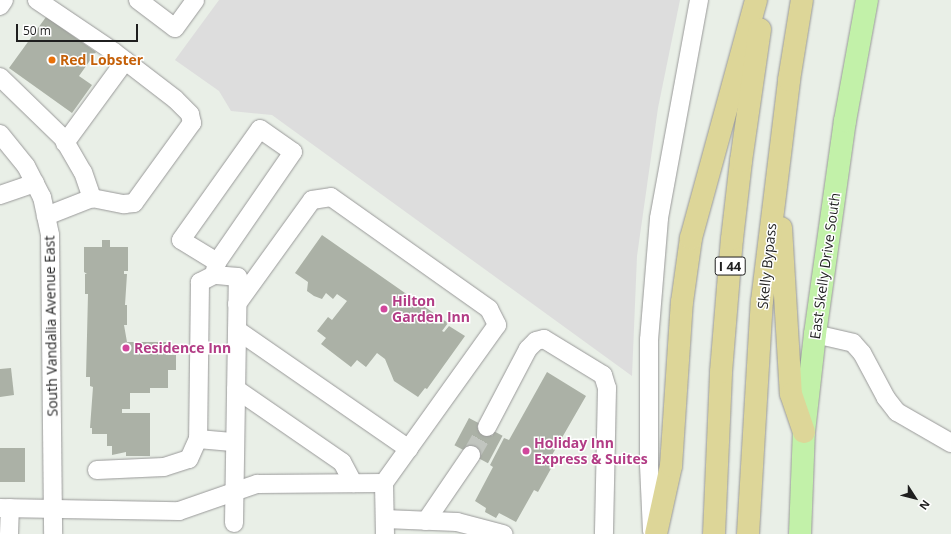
<!DOCTYPE html>
<style>
body{margin:0}
#map{position:relative;width:951px;height:534px;overflow:hidden;background:#e9efe7;font-family:"Open Sans",sans-serif}
div>[style]{position:absolute}
[style*='--x']{left:calc(var(--x)*1px);top:calc(var(--y)*1px);width:calc(var(--w)*1px);rotate:calc(var(--a)*1deg)}
.residential>*{inset:0;background:#ddd}
.building>*{inset:0;background:#abb1a6;transform-origin:0 0}
.minor-tunnel>*{height:18px;margin-top:-9px;transform-origin:0;background:repeating-linear-gradient(90deg,#c1c5bf 0 18px,transparent 0 27px)}
.roads{filter:drop-shadow(0 0 1px #999) drop-shadow(0 0 1px #999)}
.minor>*{height:18px;margin:-9px;padding:0 9px;transform-origin:9px;border-radius:9px;background:#fff}
.major>*{height:22px;margin:-11px;padding:0 11px;transform-origin:11px;border-radius:11px;background:#c2f1a9}
.highway>*{height:22px;margin:-11px;padding:0 11px;transform-origin:11px;border-radius:11px;background:#ddd698}
.dots>*{width:11px;height:11px;translate:-50% -50%;box-sizing:border-box;border:2px solid #fff;border-radius:50%}
span{translate:-50% -50%;white-space:nowrap;text-align:center;line-height:1.15;-webkit-text-stroke:3px #fff;paint-order:stroke}
.shield-label span{padding:1px 3px;background:#fff;border:1px solid;border-radius:3px;-webkit-text-stroke-width:0}
.shield-label{font-size:13px;color:#1f1f1f;font-weight:700}
.food-label{font-size:14px;color:#c56008;font-weight:700}
.left{translate:0 -50%;text-align:left}
.street-label{font-size:14px;color:#1f1f1f}
.hotel-label{font-size:14px;color:#b23c85;font-weight:700}
.north{position:absolute;left:895px;top:478px;width:40px;height:40px;-webkit-text-stroke:3px #fff;paint-order:stroke;rotate:126deg;font-size:11px;font-weight:700;line-height:16px;text-align:center;color:#1f1f1f}
.north::after{content:'';display:block;margin:auto;width:14px;height:18px;background:#1f1f1f;clip-path:polygon(50% 0,100% 100%,50% 72%,0 100%)}
.scale{position:absolute;left:16px;top:24px;width:122px;height:18px;box-sizing:border-box;border:2px solid #1f1f1f;border-top:0;padding-left:5px;font-size:12px;line-height:14px;white-space:nowrap;color:#1f1f1f;-webkit-text-stroke:3px #fff;paint-order:stroke}
</style>
<div id="map">
<div class="residential">
<i style="clip-path:polygon(219px 0,680px 0,658px 108px,637px 256px,632px 376px,272px 115px,231px 111px,219px 91px,175px 60px)"></i>
</div>
<div class="building">
<i style="clip-path:polygon(46px 17px,96px 52px,79px 76px,92px 85px,72px 113px,9px 68px)"></i>
<i style="clip-path:polygon(322px 235px,448px 323px,442px 331px,444px 332px,449px 326px,465px 336px,427px 389px,425px 388px,418px 397px,394px 381px,385px 359px,377px 353px,366px 367px,357px 360px,351px 367px,321px 344px,326px 338px,317px 331px,328px 317px,332px 320px,347px 301px,337px 294px,333px 299px,326px 293px,322px 299px,314px 296px,307px 291px,308px 282px,295px 273px)"></i>
<i style="clip-path:polygon(102px 240px,110px 240px,110px 247px,128px 247px,128px 271px,124px 271px,124px 274px,127px 274px,125px 305px,127px 305px,127px 325px,124px 325px,127px 342px,166px 342px,166px 355px,176px 355px,176px 370px,168px 370px,168px 388px,150px 388px,150px 393px,130px 393px,130px 409px,122px 409px,122px 413px,150px 413px,150px 456px,126px 456px,126px 452px,112px 455px,112px 446px,107px 446px,107px 434px,92px 434px,92px 428px,90px 428px,93px 387px,90px 386px,90px 377px,86px 377px,88px 294px,85px 294px,85px 274px,87px 274px,84px 272px,84px 247px,102px 247px)"></i>
<i style="clip-path:polygon(11px 368px,14px 395px,0 397px,0 369px)"></i>
<i style="clip-path:polygon(547px 372px,586px 396px,548px 462px,553px 465px,538px 492px,534px 490px,516px 522px,499px 513px,496px 518px,485px 512px,486px 508px,475px 501px,493px 467px,490px 465px,504px 438px,509px 440px)"></i>
<i style="left:469px;top:418px;width:38px;height:31px;rotate:28deg"></i>
<i style="left:0;top:448px;width:25px;height:34px"></i>
</div>
<div class="minor-tunnel">
<i style="--x:471;--y:455;--w:32;--a:-60"></i>
</div>
<div class="roads">
<div class="minor">
<i style="--x:138;--y:0;--w:46;--a:37.1"></i>
<i style="--x:175;--y:28;--w:34;--a:-54"></i>
<i style="--x:0;--y:6;--w:7;--a:-56"></i>
<i style="--x:0;--y:77;--w:88;--a:44.1"></i>
<i style="--x:63;--y:138;--w:39;--a:60"></i>
<i style="--x:83;--y:172;--w:28;--a:71"></i>
<i style="--x:92;--y:198;--w:33;--a:11"></i>
<i style="--x:124;--y:204;--w:10;--a:-6"></i>
<i style="--x:134;--y:203;--w:99;--a:-54.1"></i>
<i style="--x:192;--y:123;--w:9;--a:-103"></i>
<i style="--x:190;--y:114;--w:21;--a:-135"></i>
<i style="--x:175;--y:99;--w:77;--a:-142.4"></i>
<i style="--x:114;--y:52;--w:93;--a:-146"></i>
<i style="--x:0;--y:134;--w:41;--a:50.9"></i>
<i style="--x:26;--y:166;--w:35;--a:63"></i>
<i style="--x:42;--y:197;--w:39;--a:78"></i>
<i style="--x:50;--y:235;--w:299;--a:89.4"></i>
<i style="--x:65;--y:143;--w:102;--a:-53.8"></i>
<i style="--x:0;--y:195;--w:37;--a:-19"></i>
<i style="--x:46;--y:216;--w:49;--a:-21.4"></i>
<i style="--x:214;--y:275;--w:13;--a:-77"></i>
<i style="--x:217;--y:262;--w:42;--a:-148.6"></i>
<i style="--x:181;--y:240;--w:136;--a:-54.6"></i>
<i style="--x:260;--y:129;--w:40;--a:34.9"></i>
<i style="--x:293;--y:152;--w:134;--a:124.6"></i>
<i style="--x:237;--y:304;--w:128;--a:-54.2"></i>
<i style="--x:312;--y:200;--w:19;--a:-9"></i>
<i style="--x:331;--y:197;--w:194;--a:35.3"></i>
<i style="--x:489;--y:309;--w:18;--a:63"></i>
<i style="--x:497;--y:325;--w:194;--a:125.6"></i>
<i style="--x:237;--y:330;--w:209;--a:34.7"></i>
<i style="--x:815;--y:334;--w:39;--a:13"></i>
<i style="--x:853;--y:343;--w:13;--a:48"></i>
<i style="--x:862;--y:353;--w:51;--a:61.9"></i>
<i style="--x:886;--y:398;--w:18;--a:52"></i>
<i style="--x:897;--y:412;--w:62;--a:29.9"></i>
<i style="--x:236;--y:389;--w:129;--a:34.6"></i>
<i style="--x:342;--y:462;--w:24;--a:62"></i>
<i style="--x:487;--y:427;--w:88;--a:-62.3"></i>
<i style="--x:528;--y:349;--w:11;--a:-45"></i>
<i style="--x:536;--y:341;--w:8;--a:-14"></i>
<i style="--x:544;--y:339;--w:69;--a:31.4"></i>
<i style="--x:603;--y:375;--w:14;--a:73"></i>
<i style="--x:607;--y:388;--w:146;--a:91.2"></i>
<i style="--x:97;--y:470;--w:67;--a:-2.6"></i>
<i style="--x:164;--y:467;--w:26;--a:-18"></i>
<i style="--x:189;--y:459;--w:22;--a:-66"></i>
<i style="--x:0;--y:508;--w:179;--a:1"></i>
<i style="--x:179;--y:511;--w:83;--a:-19.1"></i>
<i style="--x:257;--y:484;--w:127;--a:-0.5"></i>
<i style="--x:384;--y:483;--w:51;--a:88.9"></i>
<i style="--x:385;--y:519;--w:72;--a:2.4"></i>
<i style="--x:457;--y:522;--w:48;--a:14.6"></i>
<i style="--x:426;--y:521;--w:80;--a:-55.7"></i>
<i style="--x:234;--y:523;--w:246;--a:-89.1"></i>
<i style="--x:238;--y:277;--w:24;--a:-175"></i>
<i style="--x:214;--y:275;--w:16;--a:153"></i>
<i style="--x:200;--y:282;--w:157;--a:90.7"></i>
<i style="--x:198;--y:439;--w:37;--a:5"></i>
<i style="--x:652;--y:531;--w:66;--a:-92.6"></i>
<i style="--x:649;--y:465;--w:125;--a:-90"></i>
<i style="--x:649;--y:340;--w:122;--a:-85.3"></i>
<i style="--x:659;--y:218;--w:222;--a:-79.6"></i>
<i style="--x:9;--y:534;--w:26;--a:-88"></i>
</div>
<div class="major">
<i style="--x:800;--y:534;--w:102;--a:-87.8"></i>
<i style="--x:804;--y:432;--w:99;--a:-83.6"></i>
<i style="--x:815;--y:334;--w:215;--a:-82"></i>
<i style="--x:845;--y:121;--w:123;--a:-79.7"></i>
</div>
<div class="highway">
<i style="--x:781;--y:228;--w:166;--a:86.6"></i>
<i style="--x:791;--y:394;--w:40;--a:71.1"></i>
<i style="--x:656;--y:534;--w:70;--a:-77.6"></i>
<i style="--x:671;--y:466;--w:164;--a:-86.2"></i>
<i style="--x:682;--y:302;--w:65;--a:-82"></i>
<i style="--x:691;--y:238;--w:247;--a:-74.7"></i>
<i style="--x:714;--y:534;--w:162;--a:-87.5"></i>
<i style="--x:721;--y:372;--w:133;--a:-85.3"></i>
<i style="--x:732;--y:239;--w:79;--a:-83.4"></i>
<i style="--x:741;--y:161;--w:133;--a:-81.8"></i>
<i style="--x:748;--y:534;--w:233;--a:-86.6"></i>
<i style="--x:762;--y:301;--w:223;--a:-83"></i>
<i style="--x:789;--y:80;--w:81;--a:-80.8"></i>
</div>
</div>
<div class="dots">
<i style="left:52px;top:60px;background:#e8710a"></i>
<i style="left:384px;top:309px;background:#d1479c"></i>
<i style="left:126px;top:348px;background:#d1479c"></i>
<i style="left:526px;top:451px;background:#d1479c"></i>
</div>
<div class="shield-label">
<span style="left:730px;top:266px">I 44</span>
</div>
<div class="food-label">
<span class="left" style="left:60px;top:60px">Red Lobster</span>
</div>
<div class="street-label">
<span style="left:767px;top:266px;rotate:-84deg">Skelly Bypass</span>
<span style="left:825px;top:266px;rotate:-82deg">East Skelly Drive South</span>
<span style="left:51px;top:326px;rotate:-91deg">South Vandalia Avenue East</span>
</div>
<div class="hotel-label">
<span class="left" style="left:392px;top:309px">Hilton<br>Garden Inn</span>
<span class="left" style="left:134px;top:348px">Residence Inn</span>
<span class="left" style="left:534px;top:451px">Holiday Inn<br>Express &amp; Suites</span>
</div>
<div class="north">N</div>
<div class="scale">50 m</div>
</div>
